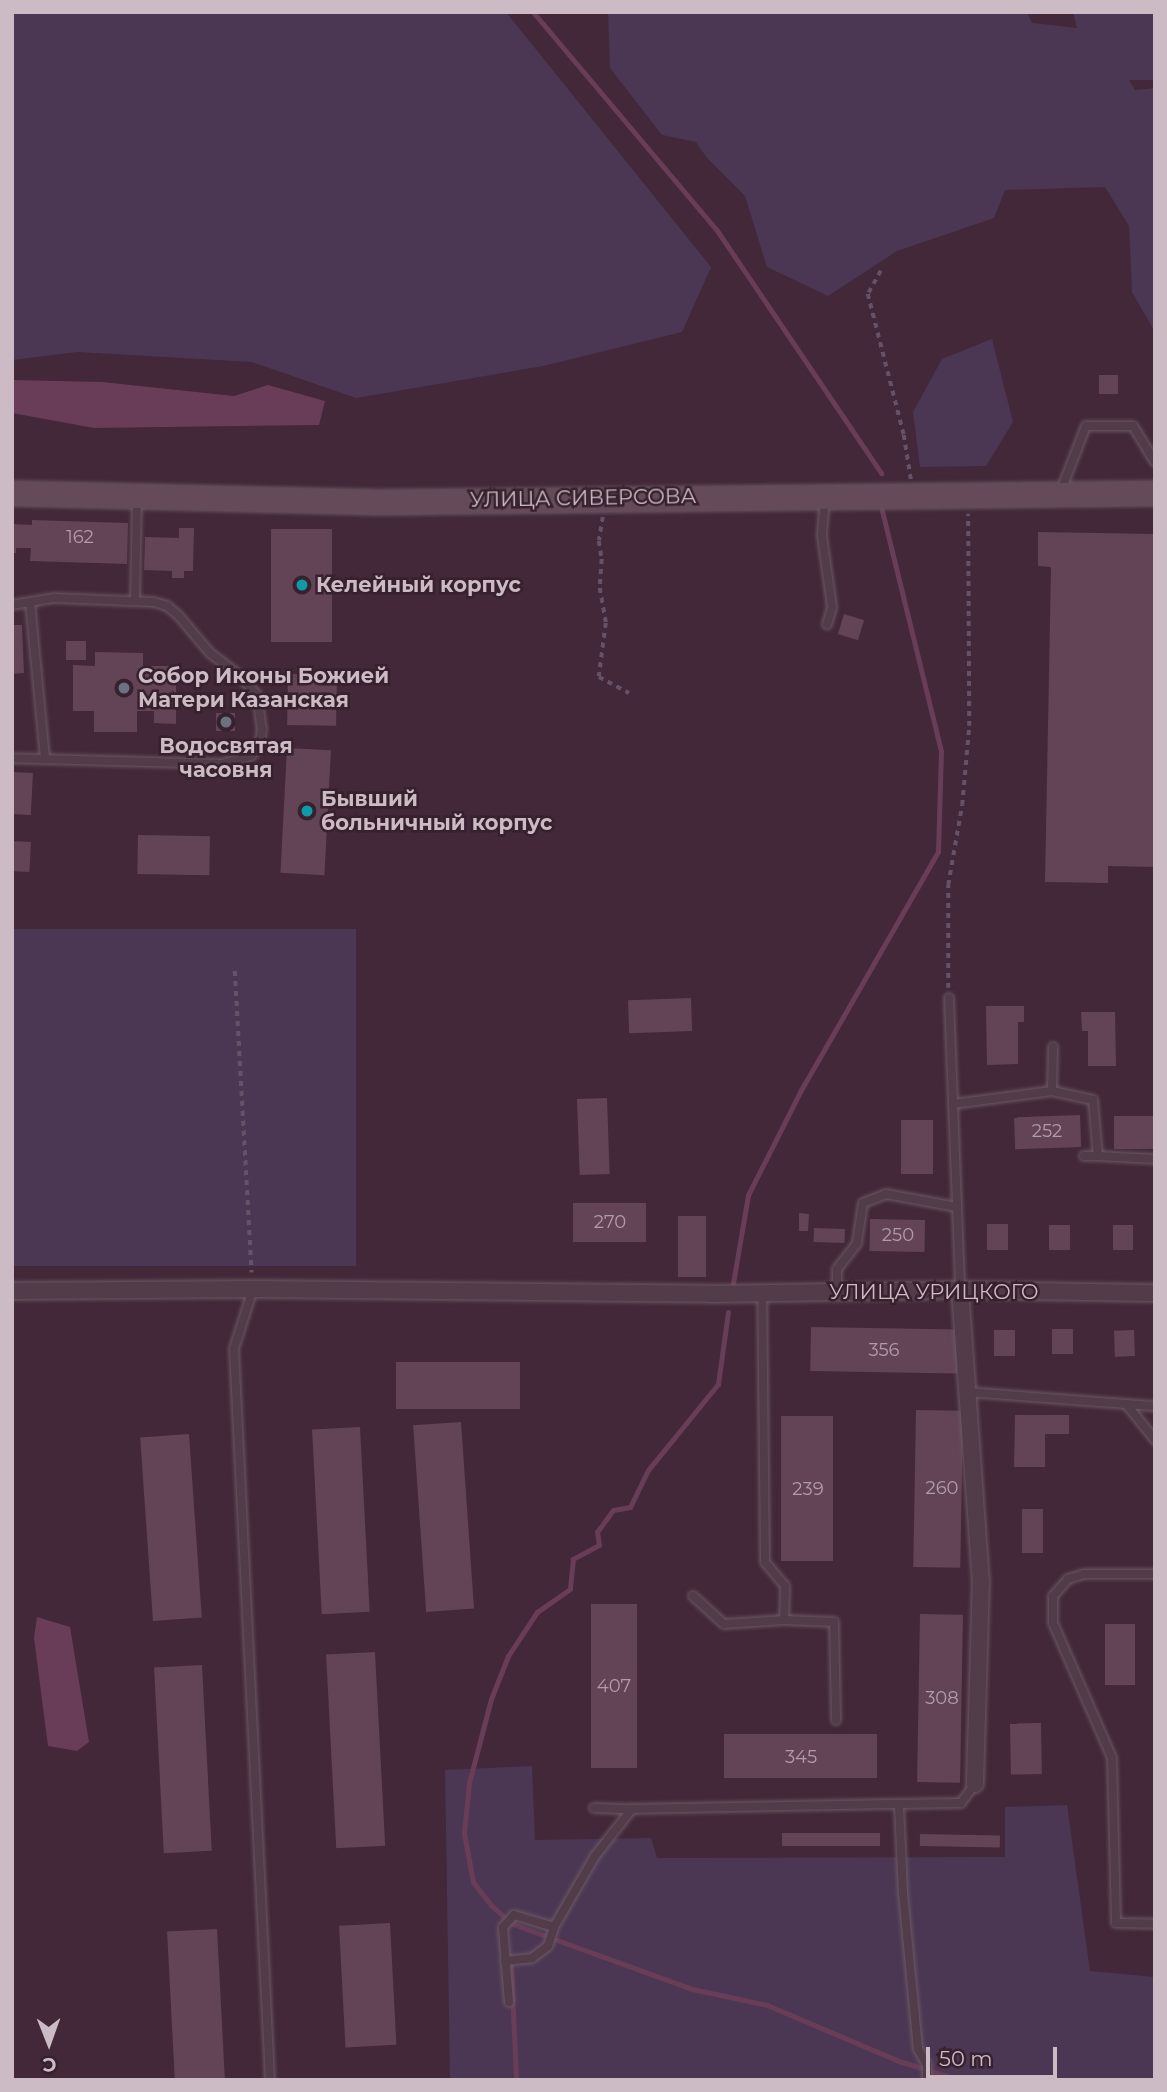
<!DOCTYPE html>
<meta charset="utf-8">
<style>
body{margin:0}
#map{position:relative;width:1167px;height:2092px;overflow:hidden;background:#422838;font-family:Montserrat,sans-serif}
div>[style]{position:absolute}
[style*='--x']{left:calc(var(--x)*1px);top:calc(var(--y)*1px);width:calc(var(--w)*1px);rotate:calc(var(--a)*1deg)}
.green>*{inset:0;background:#4b3753;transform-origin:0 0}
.water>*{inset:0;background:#693d57}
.stream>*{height:5px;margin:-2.5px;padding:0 2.5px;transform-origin:2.5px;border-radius:2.5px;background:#693d57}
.building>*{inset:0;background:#624456;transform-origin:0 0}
.path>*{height:3.5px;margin-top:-1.75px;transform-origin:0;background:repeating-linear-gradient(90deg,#665268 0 5px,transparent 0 10px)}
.roads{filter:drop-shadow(0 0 2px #6c5864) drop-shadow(0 0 2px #6c5864)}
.lane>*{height:8px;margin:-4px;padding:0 4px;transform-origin:4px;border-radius:4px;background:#523c49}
.street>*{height:16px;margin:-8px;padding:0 8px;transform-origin:8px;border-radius:8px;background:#523c49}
.secondary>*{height:23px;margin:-11.5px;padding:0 11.5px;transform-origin:11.5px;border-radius:11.5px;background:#654b59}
.dots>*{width:19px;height:19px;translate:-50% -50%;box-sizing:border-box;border:4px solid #37212e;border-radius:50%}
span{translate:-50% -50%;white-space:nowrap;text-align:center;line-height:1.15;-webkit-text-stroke:5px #37212e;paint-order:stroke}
.number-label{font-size:18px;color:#b29ca8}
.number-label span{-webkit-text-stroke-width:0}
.street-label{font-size:21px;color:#ccbac4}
.poi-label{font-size:21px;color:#ccbac4;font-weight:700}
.left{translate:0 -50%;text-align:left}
.frame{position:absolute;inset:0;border:14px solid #ccbac4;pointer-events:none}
.north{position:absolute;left:14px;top:2008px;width:70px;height:70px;-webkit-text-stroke:5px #37212e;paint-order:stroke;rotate:179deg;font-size:19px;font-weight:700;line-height:28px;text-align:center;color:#ccbac4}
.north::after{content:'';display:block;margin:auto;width:24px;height:32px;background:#ccbac4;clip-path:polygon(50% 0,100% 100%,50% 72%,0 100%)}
.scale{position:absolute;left:926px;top:2047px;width:131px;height:32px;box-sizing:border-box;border:4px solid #ccbac4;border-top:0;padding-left:9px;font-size:21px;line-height:24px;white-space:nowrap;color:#ccbac4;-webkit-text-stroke:5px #37212e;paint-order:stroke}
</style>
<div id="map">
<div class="green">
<i style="clip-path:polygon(12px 12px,506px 12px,711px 267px,682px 332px,543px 366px,356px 398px,252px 362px,78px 352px,12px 360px)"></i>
<i style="clip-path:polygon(608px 12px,1027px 12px,1032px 23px,1077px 28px,1073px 12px,1155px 12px,1155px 80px,1129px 80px,1135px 90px,1155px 88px,1155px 332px,1132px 292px,1129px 226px,1105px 187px,1005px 190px,994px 218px,897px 251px,828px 296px,767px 267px,745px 196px,707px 158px,696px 142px,662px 135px,610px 68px)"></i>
<i style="clip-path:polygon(992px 339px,1013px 422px,986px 466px,920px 467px,913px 412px,942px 359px)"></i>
<i style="left:356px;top:929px;width:337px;height:344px;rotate:90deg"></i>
<i style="clip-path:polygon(532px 1766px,535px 1840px,651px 1838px,657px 1858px,1005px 1857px,1005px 1807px,1067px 1805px,1090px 1971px,1155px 1977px,1155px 2080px,450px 2080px,445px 1770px)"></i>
</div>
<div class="water">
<i style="clip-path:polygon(12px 380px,102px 382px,234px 396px,268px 385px,325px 401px,319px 425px,94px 428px,12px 413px)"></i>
<i style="clip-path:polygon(37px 1617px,70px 1627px,89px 1742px,77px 1751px,48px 1746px,34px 1638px)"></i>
</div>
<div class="stream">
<i style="--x:533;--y:12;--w:284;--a:49.9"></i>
<i style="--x:716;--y:229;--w:295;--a:55.9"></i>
<i style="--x:733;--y:1283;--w:89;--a:-80.3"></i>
<i style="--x:748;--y:1195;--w:118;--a:-63.2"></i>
<i style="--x:801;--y:1090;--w:275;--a:-60.1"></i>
<i style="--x:938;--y:852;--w:101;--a:-88.3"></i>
<i style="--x:941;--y:751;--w:248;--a:-103.8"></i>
<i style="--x:728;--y:1312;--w:73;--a:97.9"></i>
<i style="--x:718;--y:1384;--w:111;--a:129.1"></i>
<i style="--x:648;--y:1470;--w:41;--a:115.9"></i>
<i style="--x:630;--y:1507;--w:17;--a:170"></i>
<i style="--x:613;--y:1510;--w:27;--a:126"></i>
<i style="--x:597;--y:1532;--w:13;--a:81"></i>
<i style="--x:599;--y:1545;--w:30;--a:152"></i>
<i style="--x:573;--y:1559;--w:30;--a:96"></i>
<i style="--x:570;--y:1589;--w:40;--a:145.1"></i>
<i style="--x:537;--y:1612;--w:53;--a:123.4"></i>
<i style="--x:508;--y:1656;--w:46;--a:111.6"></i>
<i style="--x:491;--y:1699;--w:87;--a:104.7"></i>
<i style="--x:469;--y:1783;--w:50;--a:95.7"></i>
<i style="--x:464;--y:1833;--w:50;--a:79.6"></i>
<i style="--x:473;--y:1882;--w:29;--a:52"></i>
<i style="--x:491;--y:1905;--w:26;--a:43"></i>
<i style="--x:510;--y:1923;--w:194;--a:19.9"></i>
<i style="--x:692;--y:1989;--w:77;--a:12"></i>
<i style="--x:767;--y:2005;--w:143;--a:23"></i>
<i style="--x:899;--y:2061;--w:64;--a:17.3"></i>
<i style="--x:511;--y:1965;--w:115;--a:87.5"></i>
</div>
<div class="building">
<i style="left:1099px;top:375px;width:19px;height:19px"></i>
<i style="clip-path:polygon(32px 520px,128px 523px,127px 564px,30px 561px,31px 548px,16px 548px,16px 553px,12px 553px,12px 524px,32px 525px)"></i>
<i style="clip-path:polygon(179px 528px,194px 528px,193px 571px,184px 571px,184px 578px,172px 578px,172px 571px,144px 570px,145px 537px,179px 538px)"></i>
<i style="left:271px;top:529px;width:61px;height:113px"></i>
<i style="clip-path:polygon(1038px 532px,1155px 534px,1155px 867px,1108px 866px,1108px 883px,1045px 882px,1051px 567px,1038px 566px)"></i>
<i style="left:844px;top:614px;width:21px;height:21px;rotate:17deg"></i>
<i style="clip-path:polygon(12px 625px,22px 625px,24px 673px,12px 674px)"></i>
<i style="left:66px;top:641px;width:20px;height:19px"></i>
<i style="clip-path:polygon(95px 652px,143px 653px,143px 666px,176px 666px,176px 724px,154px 723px,154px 711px,137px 711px,137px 732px,94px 732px,94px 711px,73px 711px,73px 665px,95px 666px)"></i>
<i style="left:288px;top:674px;width:49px;height:51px;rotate:1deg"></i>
<i style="left:216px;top:713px;width:19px;height:18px"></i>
<i style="left:287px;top:748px;width:44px;height:125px;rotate:3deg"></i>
<i style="left:12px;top:772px;width:21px;height:42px;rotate:3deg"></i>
<i style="left:138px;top:835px;width:72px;height:39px;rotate:1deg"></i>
<i style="left:12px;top:841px;width:19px;height:30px;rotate:3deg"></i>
<i style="left:691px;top:998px;width:33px;height:63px;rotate:88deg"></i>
<i style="clip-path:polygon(986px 1006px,1024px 1006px,1024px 1022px,1018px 1022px,1018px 1064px,987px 1065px)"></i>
<i style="clip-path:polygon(1081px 1012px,1115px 1012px,1116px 1066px,1088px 1066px,1088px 1031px,1082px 1031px)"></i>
<i style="left:607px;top:1098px;width:76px;height:30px;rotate:88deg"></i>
<i style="left:1080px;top:1115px;width:32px;height:66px;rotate:88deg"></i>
<i style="left:1114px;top:1116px;width:41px;height:33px"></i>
<i style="left:901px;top:1120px;width:32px;height:54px"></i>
<i style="left:573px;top:1203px;width:73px;height:39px"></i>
<i style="clip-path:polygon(799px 1213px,809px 1214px,808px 1231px,799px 1231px)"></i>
<i style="left:678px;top:1216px;width:28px;height:61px"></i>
<i style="left:870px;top:1219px;width:55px;height:32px;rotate:1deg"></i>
<i style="left:987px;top:1224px;width:21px;height:26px"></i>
<i style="left:1049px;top:1225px;width:21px;height:25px"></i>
<i style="left:1113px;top:1225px;width:20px;height:25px"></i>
<i style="left:814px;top:1228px;width:31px;height:14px;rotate:2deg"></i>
<i style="left:811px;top:1327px;width:147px;height:44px;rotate:1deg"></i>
<i style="left:1073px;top:1329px;width:25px;height:21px;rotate:90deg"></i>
<i style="left:994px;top:1330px;width:21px;height:26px"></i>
<i style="left:1134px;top:1330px;width:26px;height:20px;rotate:88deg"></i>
<i style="left:396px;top:1362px;width:124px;height:47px"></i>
<i style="left:916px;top:1410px;width:47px;height:157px;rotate:1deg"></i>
<i style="clip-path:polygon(1015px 1415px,1069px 1415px,1069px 1434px,1045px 1434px,1045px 1467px,1014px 1467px)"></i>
<i style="left:781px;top:1416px;width:52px;height:145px"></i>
<i style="left:461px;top:1422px;width:187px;height:48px;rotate:86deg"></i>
<i style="left:360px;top:1427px;width:185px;height:48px;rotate:87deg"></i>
<i style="left:189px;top:1434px;width:184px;height:49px;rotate:86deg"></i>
<i style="left:1022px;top:1509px;width:21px;height:44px"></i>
<i style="left:591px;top:1604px;width:46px;height:164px"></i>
<i style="left:920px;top:1614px;width:43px;height:168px;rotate:1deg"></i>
<i style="left:1105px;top:1624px;width:30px;height:61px"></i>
<i style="left:375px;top:1652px;width:194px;height:49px;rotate:87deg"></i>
<i style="left:202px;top:1665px;width:186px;height:48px;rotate:87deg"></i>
<i style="left:1041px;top:1723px;width:51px;height:31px;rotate:89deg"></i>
<i style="left:877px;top:1734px;width:44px;height:153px;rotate:90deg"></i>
<i style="left:782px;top:1833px;width:98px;height:13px"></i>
<i style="left:920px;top:1834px;width:80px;height:12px;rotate:1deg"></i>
<i style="left:390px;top:1923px;width:122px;height:51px;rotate:87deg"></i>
<i style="left:217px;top:1929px;width:151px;height:50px;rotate:87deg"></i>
</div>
<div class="path">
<i style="--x:881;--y:271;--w:26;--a:119"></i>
<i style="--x:868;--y:294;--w:146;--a:75.7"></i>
<i style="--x:904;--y:435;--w:45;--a:81"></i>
<i style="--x:603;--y:517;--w:24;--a:99"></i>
<i style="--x:599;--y:541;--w:18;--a:81"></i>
<i style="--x:602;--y:559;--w:29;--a:94"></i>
<i style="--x:600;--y:588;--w:36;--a:80"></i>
<i style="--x:606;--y:623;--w:54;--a:97.4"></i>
<i style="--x:599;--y:677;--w:34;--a:28"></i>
<i style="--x:235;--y:971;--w:302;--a:86.8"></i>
<i style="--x:948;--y:988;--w:103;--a:-90"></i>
<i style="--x:948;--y:885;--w:81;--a:-80.1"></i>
<i style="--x:962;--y:805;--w:79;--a:-84.9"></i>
<i style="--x:969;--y:726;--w:212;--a:-90.3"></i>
</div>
<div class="roads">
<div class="lane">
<i style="--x:1060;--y:493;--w:72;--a:-68.8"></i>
<i style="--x:1086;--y:426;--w:47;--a:0"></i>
<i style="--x:1133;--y:426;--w:42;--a:58.6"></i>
<i style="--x:825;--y:499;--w:37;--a:95"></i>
<i style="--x:822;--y:536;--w:72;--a:82"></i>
<i style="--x:832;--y:607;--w:18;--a:106"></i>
<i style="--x:135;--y:601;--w:103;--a:-88.9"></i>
<i style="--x:30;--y:602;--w:158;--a:84.5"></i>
<i style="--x:12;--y:605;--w:43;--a:-9.5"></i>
<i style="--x:54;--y:598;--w:100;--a:2.3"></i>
<i style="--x:154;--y:602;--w:14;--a:17"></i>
<i style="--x:167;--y:606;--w:14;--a:39"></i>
<i style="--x:178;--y:615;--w:50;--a:49.9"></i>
<i style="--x:210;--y:653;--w:36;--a:37"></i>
<i style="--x:239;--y:675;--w:27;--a:48"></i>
<i style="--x:257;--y:695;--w:34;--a:82"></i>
<i style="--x:262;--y:729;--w:17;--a:100"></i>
<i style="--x:259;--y:746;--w:13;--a:129"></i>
<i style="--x:251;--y:756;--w:30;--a:165"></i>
<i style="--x:222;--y:764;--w:210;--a:-178.4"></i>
<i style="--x:949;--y:998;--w:292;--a:87.8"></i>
<i style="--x:1052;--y:1091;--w:42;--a:12.4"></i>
<i style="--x:1093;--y:1100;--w:56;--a:84.9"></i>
<i style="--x:1098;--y:1156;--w:14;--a:180"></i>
<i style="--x:953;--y:1104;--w:100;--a:-7.5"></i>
<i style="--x:1052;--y:1091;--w:44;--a:-88.7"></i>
<i style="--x:1098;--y:1156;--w:57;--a:3"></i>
<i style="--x:253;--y:1289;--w:63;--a:107.6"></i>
<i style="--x:234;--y:1349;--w:732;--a:87.18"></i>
<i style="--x:837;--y:1292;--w:23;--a:-90"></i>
<i style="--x:837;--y:1269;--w:33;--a:-52"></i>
<i style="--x:857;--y:1243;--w:40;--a:-81.5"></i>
<i style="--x:863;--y:1203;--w:25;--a:-21"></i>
<i style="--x:886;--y:1194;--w:72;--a:10.4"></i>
<i style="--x:967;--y:1392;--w:189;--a:4.3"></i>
<i style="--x:1127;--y:1405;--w:45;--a:51.3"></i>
<i style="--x:1155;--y:1574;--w:71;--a:180"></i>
<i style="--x:1084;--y:1574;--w:17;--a:163"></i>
<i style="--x:1068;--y:1579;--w:23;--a:131"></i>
<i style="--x:1053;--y:1596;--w:27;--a:90"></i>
<i style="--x:1053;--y:1623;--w:147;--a:66.4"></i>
<i style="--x:1112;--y:1758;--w:165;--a:88.6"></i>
<i style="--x:1116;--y:1923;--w:39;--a:1"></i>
<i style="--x:693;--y:1596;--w:42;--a:42.1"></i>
<i style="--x:724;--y:1624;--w:60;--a:-3.8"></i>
<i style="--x:784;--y:1620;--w:34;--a:-88"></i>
<i style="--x:785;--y:1586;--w:31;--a:-130"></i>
<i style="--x:765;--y:1562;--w:269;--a:-90.6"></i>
<i style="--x:784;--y:1620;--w:50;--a:2.3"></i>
<i style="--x:834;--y:1622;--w:98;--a:88.8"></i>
<i style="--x:594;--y:1808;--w:38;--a:2"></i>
<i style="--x:505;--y:1961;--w:27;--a:-6"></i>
<i style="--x:532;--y:1958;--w:20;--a:-37"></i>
<i style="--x:548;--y:1946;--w:20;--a:-72"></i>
<i style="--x:509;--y:2002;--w:75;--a:-94.6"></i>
<i style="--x:503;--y:1927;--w:16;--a:-47"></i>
<i style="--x:514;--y:1915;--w:42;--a:16.7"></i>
<i style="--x:554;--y:1927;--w:82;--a:-60"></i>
<i style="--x:595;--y:1856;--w:60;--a:-51.8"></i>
<i style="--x:632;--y:1809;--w:267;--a:-1.1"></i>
<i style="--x:927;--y:2080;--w:15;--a:-90"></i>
<i style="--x:927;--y:2065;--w:18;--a:-119"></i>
<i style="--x:918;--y:2049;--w:157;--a:-95.5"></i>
<i style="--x:903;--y:1893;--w:89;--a:-92.6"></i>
<i style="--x:899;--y:1804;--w:62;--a:-0.9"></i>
<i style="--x:961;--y:1803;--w:24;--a:-54"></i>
</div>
<div class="street">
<i style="--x:960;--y:1290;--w:291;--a:85.9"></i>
<i style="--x:981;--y:1580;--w:204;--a:91.7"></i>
<i style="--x:12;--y:1291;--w:241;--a:-0.5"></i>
<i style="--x:253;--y:1289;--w:459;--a:0.6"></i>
<i style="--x:712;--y:1294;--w:248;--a:-0.9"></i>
<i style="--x:960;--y:1290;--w:195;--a:0.9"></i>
</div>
<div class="secondary">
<i style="--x:12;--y:493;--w:360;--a:1.4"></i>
<i style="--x:372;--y:502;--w:783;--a:-0.66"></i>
</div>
</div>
<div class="dots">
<i style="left:302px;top:585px;background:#0f9aa8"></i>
<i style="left:124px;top:688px;background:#6b7280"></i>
<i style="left:226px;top:722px;background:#6b7280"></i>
<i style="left:307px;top:811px;background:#0f9aa8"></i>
</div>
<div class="number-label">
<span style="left:80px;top:537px">162</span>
<span style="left:1047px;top:1131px">252</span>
<span style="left:610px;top:1222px">270</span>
<span style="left:898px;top:1235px">250</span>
<span style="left:884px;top:1350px">356</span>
<span style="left:942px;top:1488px">260</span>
<span style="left:808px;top:1489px">239</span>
<span style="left:614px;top:1686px">407</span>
<span style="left:942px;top:1698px">308</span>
<span style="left:801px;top:1757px">345</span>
</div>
<div class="street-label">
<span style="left:583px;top:498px;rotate:-1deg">УЛИЦА СИВЕРСОВА</span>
<span style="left:934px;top:1292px">УЛИЦА УРИЦКОГО</span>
</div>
<div class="poi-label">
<span class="left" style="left:316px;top:585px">Келейный корпус</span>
<span class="left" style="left:138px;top:688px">Собор Иконы Божией<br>Матери Казанская</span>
<span style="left:226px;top:758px">Водосвятая<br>часовня</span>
<span class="left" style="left:321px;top:811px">Бывший<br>больничный корпус</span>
</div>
<div class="frame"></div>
<div class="north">С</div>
<div class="scale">50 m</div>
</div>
